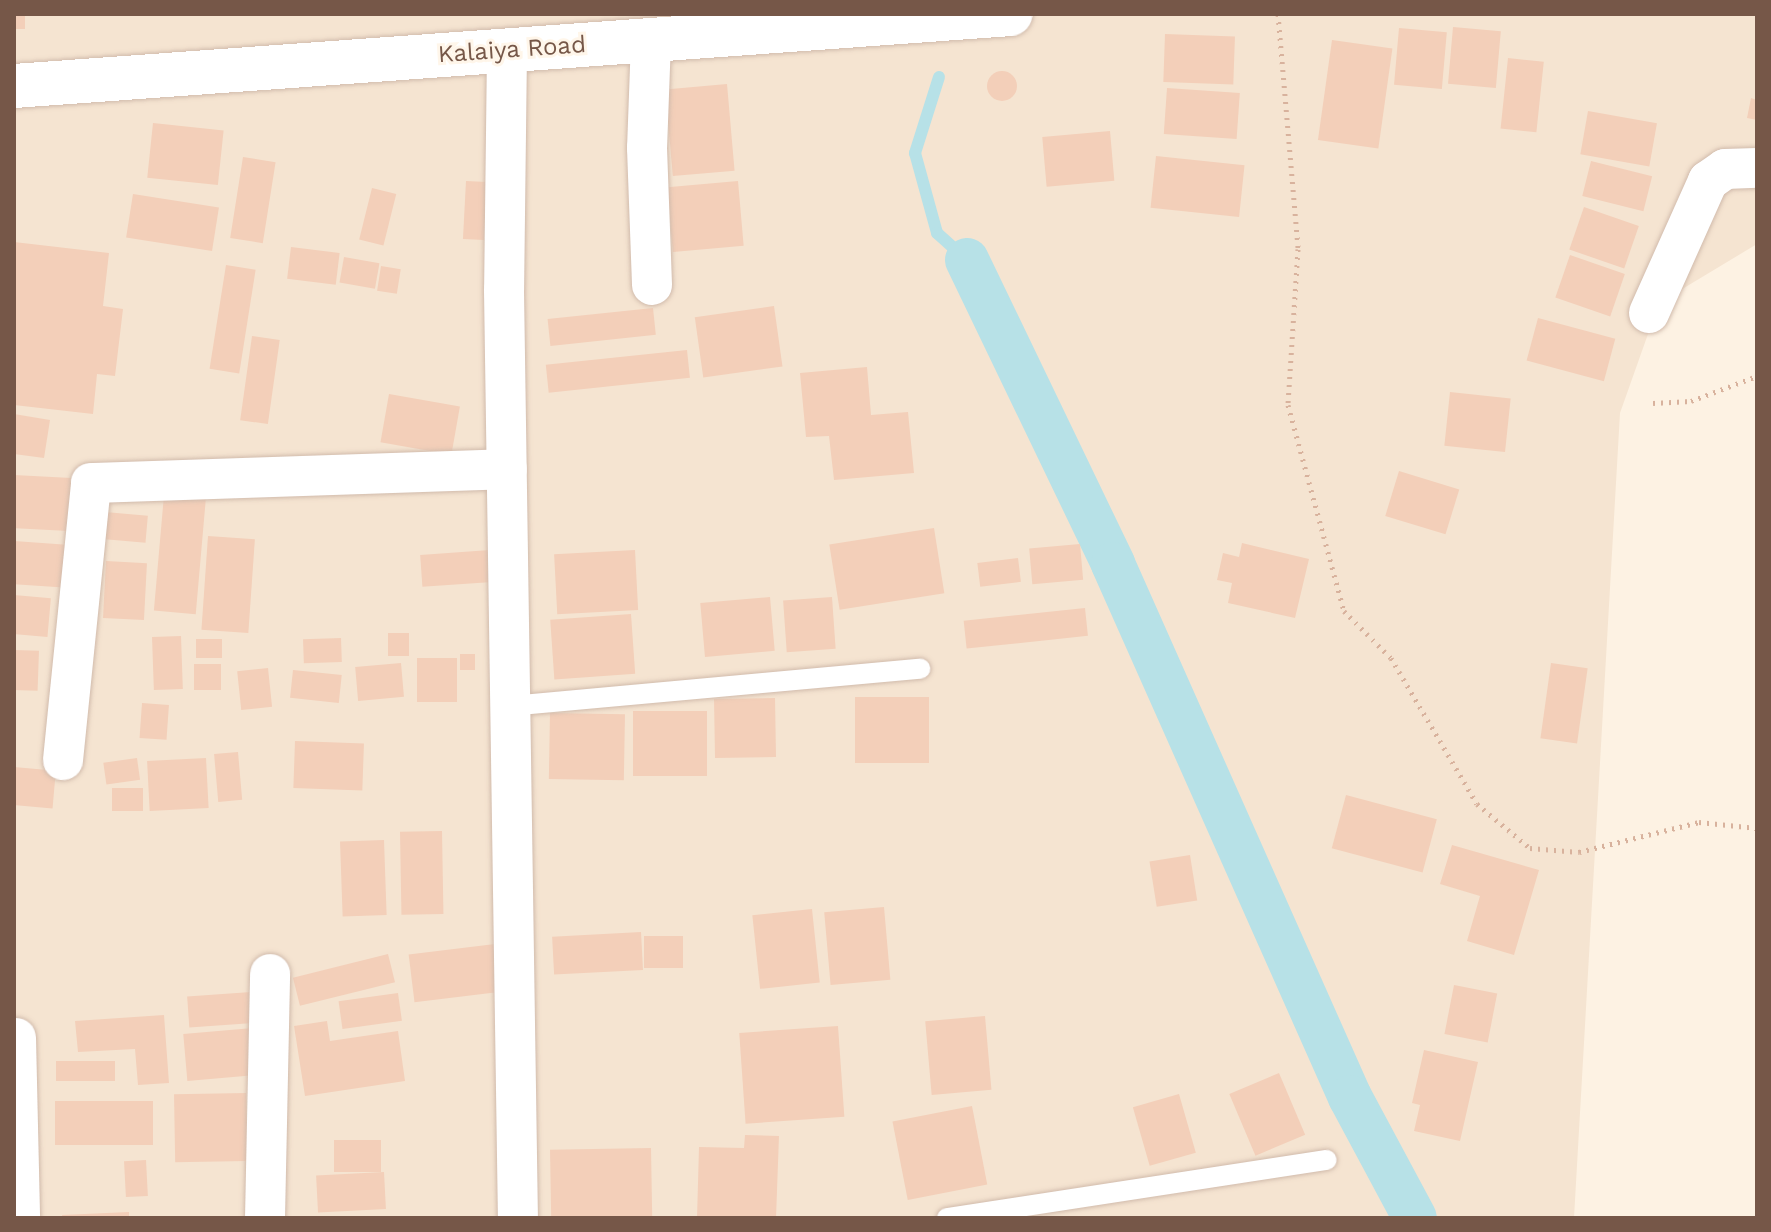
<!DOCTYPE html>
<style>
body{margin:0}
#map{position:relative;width:1771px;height:1232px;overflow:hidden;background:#fdf2e3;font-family:"Work Sans",sans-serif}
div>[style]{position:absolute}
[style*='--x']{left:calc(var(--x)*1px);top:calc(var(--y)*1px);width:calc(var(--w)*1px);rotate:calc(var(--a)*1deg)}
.residential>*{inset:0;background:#f5e4d1}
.stream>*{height:12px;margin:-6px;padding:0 6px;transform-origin:6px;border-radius:6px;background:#b7e1e7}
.canal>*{height:44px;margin:-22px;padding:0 22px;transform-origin:22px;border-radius:22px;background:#b7e1e7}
.building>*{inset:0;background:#f3cfb9;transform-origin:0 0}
.round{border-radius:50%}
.path>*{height:5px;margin-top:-2.5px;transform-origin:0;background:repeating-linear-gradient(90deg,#d8b29d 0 2px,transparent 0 8px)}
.roads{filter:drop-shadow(0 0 2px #d1bbac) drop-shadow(0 0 2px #d1bbac)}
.lane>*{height:20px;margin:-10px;padding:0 10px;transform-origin:10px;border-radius:10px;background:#fff}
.street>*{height:40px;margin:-20px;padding:0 20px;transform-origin:20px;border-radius:20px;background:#fff}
.secondary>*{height:44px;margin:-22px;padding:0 22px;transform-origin:22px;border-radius:22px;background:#fff}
span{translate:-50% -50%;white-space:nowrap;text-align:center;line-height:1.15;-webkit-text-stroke:6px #fff6ea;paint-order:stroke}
.street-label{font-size:24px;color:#765748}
.frame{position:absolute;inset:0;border:16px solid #765748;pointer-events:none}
</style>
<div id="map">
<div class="residential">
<i style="clip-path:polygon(14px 14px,1757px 14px,1757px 244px,1659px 303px,1620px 413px,1574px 1218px,14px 1218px)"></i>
</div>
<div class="stream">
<i style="--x:939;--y:77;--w:80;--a:107.5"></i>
<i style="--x:915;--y:153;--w:83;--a:74.6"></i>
<i style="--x:937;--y:233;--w:40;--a:42"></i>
</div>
<div class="canal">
<i style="--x:967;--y:260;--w:337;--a:64.3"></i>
<i style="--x:1113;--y:564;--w:583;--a:66.03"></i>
<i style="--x:1350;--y:1097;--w:137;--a:61.8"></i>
</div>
<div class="building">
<i style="left:14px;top:14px;width:11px;height:15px"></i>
<i style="left:1453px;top:27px;width:48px;height:57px;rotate:5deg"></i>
<i style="left:1399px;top:28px;width:48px;height:57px;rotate:5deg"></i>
<i style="left:1165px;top:34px;width:70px;height:48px;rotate:2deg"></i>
<i style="left:1332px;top:40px;width:61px;height:101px;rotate:8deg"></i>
<i style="left:1508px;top:58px;width:36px;height:71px;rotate:6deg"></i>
<i class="round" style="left:987px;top:71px;width:30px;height:30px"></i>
<i style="left:727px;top:84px;width:87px;height:62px;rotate:85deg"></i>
<i style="left:1167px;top:88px;width:73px;height:46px;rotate:4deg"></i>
<i style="clip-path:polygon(1751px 98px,1757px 100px,1757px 120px,1747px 118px)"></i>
<i style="left:1588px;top:111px;width:70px;height:44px;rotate:10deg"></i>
<i style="left:153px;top:123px;width:71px;height:55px;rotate:6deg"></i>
<i style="left:1110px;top:131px;width:50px;height:68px;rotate:85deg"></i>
<i style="left:1156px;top:156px;width:89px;height:52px;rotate:6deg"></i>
<i style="left:243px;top:157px;width:33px;height:82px;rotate:9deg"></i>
<i style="left:1591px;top:161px;width:63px;height:36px;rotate:14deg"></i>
<i style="left:466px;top:181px;width:21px;height:58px;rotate:3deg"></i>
<i style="left:738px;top:181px;width:65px;height:71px;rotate:85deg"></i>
<i style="left:372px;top:188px;width:25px;height:53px;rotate:14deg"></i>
<i style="left:133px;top:194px;width:87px;height:44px;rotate:9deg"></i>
<i style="left:1584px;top:207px;width:58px;height:45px;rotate:19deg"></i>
<i style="clip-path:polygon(14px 242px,109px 253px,103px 306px,123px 309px,115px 376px,97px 374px,93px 414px,14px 405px)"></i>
<i style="left:291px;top:247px;width:49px;height:32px;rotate:7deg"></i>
<i style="left:1570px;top:255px;width:58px;height:45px;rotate:19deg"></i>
<i style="left:344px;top:257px;width:36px;height:26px;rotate:10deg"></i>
<i style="left:226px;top:265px;width:30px;height:105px;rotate:9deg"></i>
<i style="left:381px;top:266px;width:20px;height:25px;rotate:9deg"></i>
<i style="left:774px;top:306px;width:61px;height:80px;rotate:82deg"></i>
<i style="left:653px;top:308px;width:27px;height:106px;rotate:84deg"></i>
<i style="left:1538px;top:318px;width:80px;height:44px;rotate:15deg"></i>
<i style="left:252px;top:336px;width:28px;height:85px;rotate:8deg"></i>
<i style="left:687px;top:350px;width:28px;height:142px;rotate:84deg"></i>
<i style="clip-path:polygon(867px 367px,871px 415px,908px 412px,914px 473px,834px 480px,829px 436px,806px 437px,800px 373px)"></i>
<i style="left:1450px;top:392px;width:61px;height:54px;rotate:6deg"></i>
<i style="left:389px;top:394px;width:72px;height:49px;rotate:10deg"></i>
<i style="clip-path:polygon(14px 414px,50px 420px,44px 458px,14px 454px)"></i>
<i style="left:1399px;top:471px;width:63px;height:47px;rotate:17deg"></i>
<i style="left:14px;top:475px;width:67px;height:53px;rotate:3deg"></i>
<i style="left:164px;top:495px;width:42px;height:116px;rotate:5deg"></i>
<i style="left:105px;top:512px;width:43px;height:27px;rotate:5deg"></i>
<i style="left:934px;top:528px;width:66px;height:106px;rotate:81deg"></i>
<i style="left:208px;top:536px;width:47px;height:94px;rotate:4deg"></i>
<i style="left:14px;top:541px;width:56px;height:43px;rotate:4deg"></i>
<i style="clip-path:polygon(1242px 543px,1309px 559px,1295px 618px,1228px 603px,1232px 583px,1217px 580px,1223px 553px,1239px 557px)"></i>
<i style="left:1080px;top:544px;width:36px;height:51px;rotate:85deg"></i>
<i style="left:490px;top:550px;width:32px;height:70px;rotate:86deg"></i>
<i style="left:635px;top:550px;width:60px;height:81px;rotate:87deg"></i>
<i style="left:1018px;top:558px;width:24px;height:41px;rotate:83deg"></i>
<i style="left:106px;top:561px;width:41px;height:57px;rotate:3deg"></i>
<i style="left:14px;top:595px;width:37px;height:39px;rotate:5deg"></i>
<i style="left:770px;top:597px;width:54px;height:70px;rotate:85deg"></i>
<i style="left:832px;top:597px;width:52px;height:49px;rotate:86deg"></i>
<i style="left:1085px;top:608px;width:28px;height:122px;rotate:84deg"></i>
<i style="left:631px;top:614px;width:60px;height:81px;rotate:86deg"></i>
<i style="left:388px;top:633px;width:21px;height:23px"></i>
<i style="left:181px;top:636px;width:53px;height:29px;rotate:88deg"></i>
<i style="left:341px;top:638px;width:24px;height:38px;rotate:88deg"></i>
<i style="left:196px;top:639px;width:26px;height:19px"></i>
<i style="left:14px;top:650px;width:25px;height:40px;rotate:2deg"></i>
<i style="left:475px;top:654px;width:16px;height:15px;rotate:90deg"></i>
<i style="left:417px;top:658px;width:40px;height:44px"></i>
<i style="left:401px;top:663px;width:34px;height:46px;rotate:85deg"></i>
<i style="left:1551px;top:663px;width:37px;height:76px;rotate:8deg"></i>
<i style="left:221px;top:664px;width:26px;height:27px;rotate:90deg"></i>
<i style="left:268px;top:668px;width:39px;height:31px;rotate:84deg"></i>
<i style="left:293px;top:670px;width:49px;height:28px;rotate:6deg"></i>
<i style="left:855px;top:697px;width:74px;height:66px"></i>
<i style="left:775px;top:698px;width:59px;height:61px;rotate:89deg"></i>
<i style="left:142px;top:703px;width:27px;height:35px;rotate:4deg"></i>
<i style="left:633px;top:711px;width:74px;height:65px"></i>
<i style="left:550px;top:713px;width:75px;height:66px;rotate:1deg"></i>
<i style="left:295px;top:741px;width:69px;height:47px;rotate:2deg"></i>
<i style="left:238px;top:752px;width:48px;height:24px;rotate:85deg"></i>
<i style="left:137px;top:758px;width:22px;height:34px;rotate:82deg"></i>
<i style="left:206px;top:758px;width:50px;height:59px;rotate:87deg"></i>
<i style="left:14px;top:767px;width:42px;height:38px;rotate:5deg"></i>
<i style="left:112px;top:788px;width:31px;height:23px"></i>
<i style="left:1346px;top:795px;width:94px;height:55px;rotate:15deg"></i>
<i style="left:442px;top:831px;width:83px;height:42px;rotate:89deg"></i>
<i style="left:384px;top:840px;width:75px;height:44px;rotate:88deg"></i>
<i style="clip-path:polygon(1452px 845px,1539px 870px,1514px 955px,1467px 941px,1480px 896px,1440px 884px)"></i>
<i style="left:1190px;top:855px;width:46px;height:41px;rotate:81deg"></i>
<i style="left:884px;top:907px;width:73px;height:60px;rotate:85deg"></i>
<i style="left:812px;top:909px;width:74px;height:60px;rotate:84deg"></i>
<i style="left:641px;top:932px;width:38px;height:89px;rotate:87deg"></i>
<i style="left:644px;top:936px;width:39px;height:32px"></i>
<i style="left:495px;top:944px;width:48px;height:87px;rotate:83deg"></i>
<i style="left:388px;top:954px;width:29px;height:98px;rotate:76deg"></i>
<i style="left:1454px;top:985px;width:44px;height:50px;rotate:11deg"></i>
<i style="left:251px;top:992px;width:31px;height:64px;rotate:86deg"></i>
<i style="left:398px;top:993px;width:28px;height:60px;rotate:82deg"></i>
<i style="clip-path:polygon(164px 1015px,169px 1083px,138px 1085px,135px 1049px,78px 1052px,75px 1021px)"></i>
<i style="left:985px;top:1016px;width:74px;height:60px;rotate:85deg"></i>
<i style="clip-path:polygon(327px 1021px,330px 1041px,398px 1031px,405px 1081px,305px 1096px,294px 1026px)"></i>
<i style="left:838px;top:1026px;width:91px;height:99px;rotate:86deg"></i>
<i style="left:253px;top:1028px;width:47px;height:70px;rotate:85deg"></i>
<i style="clip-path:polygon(1424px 1050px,1478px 1062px,1460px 1141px,1414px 1131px,1420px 1105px,1412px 1103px)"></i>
<i style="left:115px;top:1061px;width:20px;height:59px;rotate:90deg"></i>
<i style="left:1279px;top:1073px;width:67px;height:54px;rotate:67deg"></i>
<i style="left:246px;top:1093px;width:68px;height:72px;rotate:89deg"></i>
<i style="left:1179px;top:1094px;width:61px;height:48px;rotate:74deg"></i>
<i style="left:55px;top:1101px;width:98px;height:44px"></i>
<i style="left:972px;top:1106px;width:80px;height:81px;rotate:79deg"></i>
<i style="clip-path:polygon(745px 1135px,779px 1136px,776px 1218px,697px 1218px,699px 1147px,744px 1148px)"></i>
<i style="left:381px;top:1140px;width:32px;height:47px;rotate:90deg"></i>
<i style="left:651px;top:1148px;width:70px;height:101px;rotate:89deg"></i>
<i style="left:146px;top:1160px;width:36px;height:22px;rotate:87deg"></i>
<i style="left:384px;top:1172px;width:37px;height:68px;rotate:87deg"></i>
<i style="clip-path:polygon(129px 1212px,129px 1218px,63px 1218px,62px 1215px)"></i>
</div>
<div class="path">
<i style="--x:1278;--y:14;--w:236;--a:85.1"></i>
<i style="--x:1298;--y:249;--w:156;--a:93.7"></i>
<i style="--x:1288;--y:405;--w:213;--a:74.8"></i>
<i style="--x:1344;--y:611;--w:66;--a:45"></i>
<i style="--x:1391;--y:658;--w:169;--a:59.5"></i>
<i style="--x:1477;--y:804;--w:69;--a:39.7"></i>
<i style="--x:1530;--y:848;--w:49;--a:4.7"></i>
<i style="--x:1579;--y:852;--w:124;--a:-14"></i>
<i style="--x:1699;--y:822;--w:58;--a:5.9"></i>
<i style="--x:1653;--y:403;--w:38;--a:-3"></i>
<i style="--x:1691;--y:401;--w:71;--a:-20.7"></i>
</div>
<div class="roads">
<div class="lane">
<i style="--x:510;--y:706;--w:412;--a:-5.2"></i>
<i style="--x:947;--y:1218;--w:384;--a:-8.7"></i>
</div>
<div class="street">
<i style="--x:651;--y:40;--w:108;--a:92.1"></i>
<i style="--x:647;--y:148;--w:137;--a:87.9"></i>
<i style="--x:507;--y:51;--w:239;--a:90.7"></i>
<i style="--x:504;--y:290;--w:928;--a:89.14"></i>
<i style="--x:1649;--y:313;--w:145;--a:-65.9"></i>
<i style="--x:1708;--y:181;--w:21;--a:-35"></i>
<i style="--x:1725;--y:169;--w:32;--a:-2"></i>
<i style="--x:63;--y:760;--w:278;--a:-84.2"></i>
<i style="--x:91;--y:483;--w:416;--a:-1.9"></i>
<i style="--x:16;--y:1038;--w:180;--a:88.7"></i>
<i style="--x:265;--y:1218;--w:244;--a:-88.8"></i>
</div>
<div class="secondary">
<i style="--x:14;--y:86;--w:999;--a:-4.13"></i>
</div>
</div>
<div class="street-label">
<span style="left:512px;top:50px;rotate:-4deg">Kalaiya Road</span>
</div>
<div class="frame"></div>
</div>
